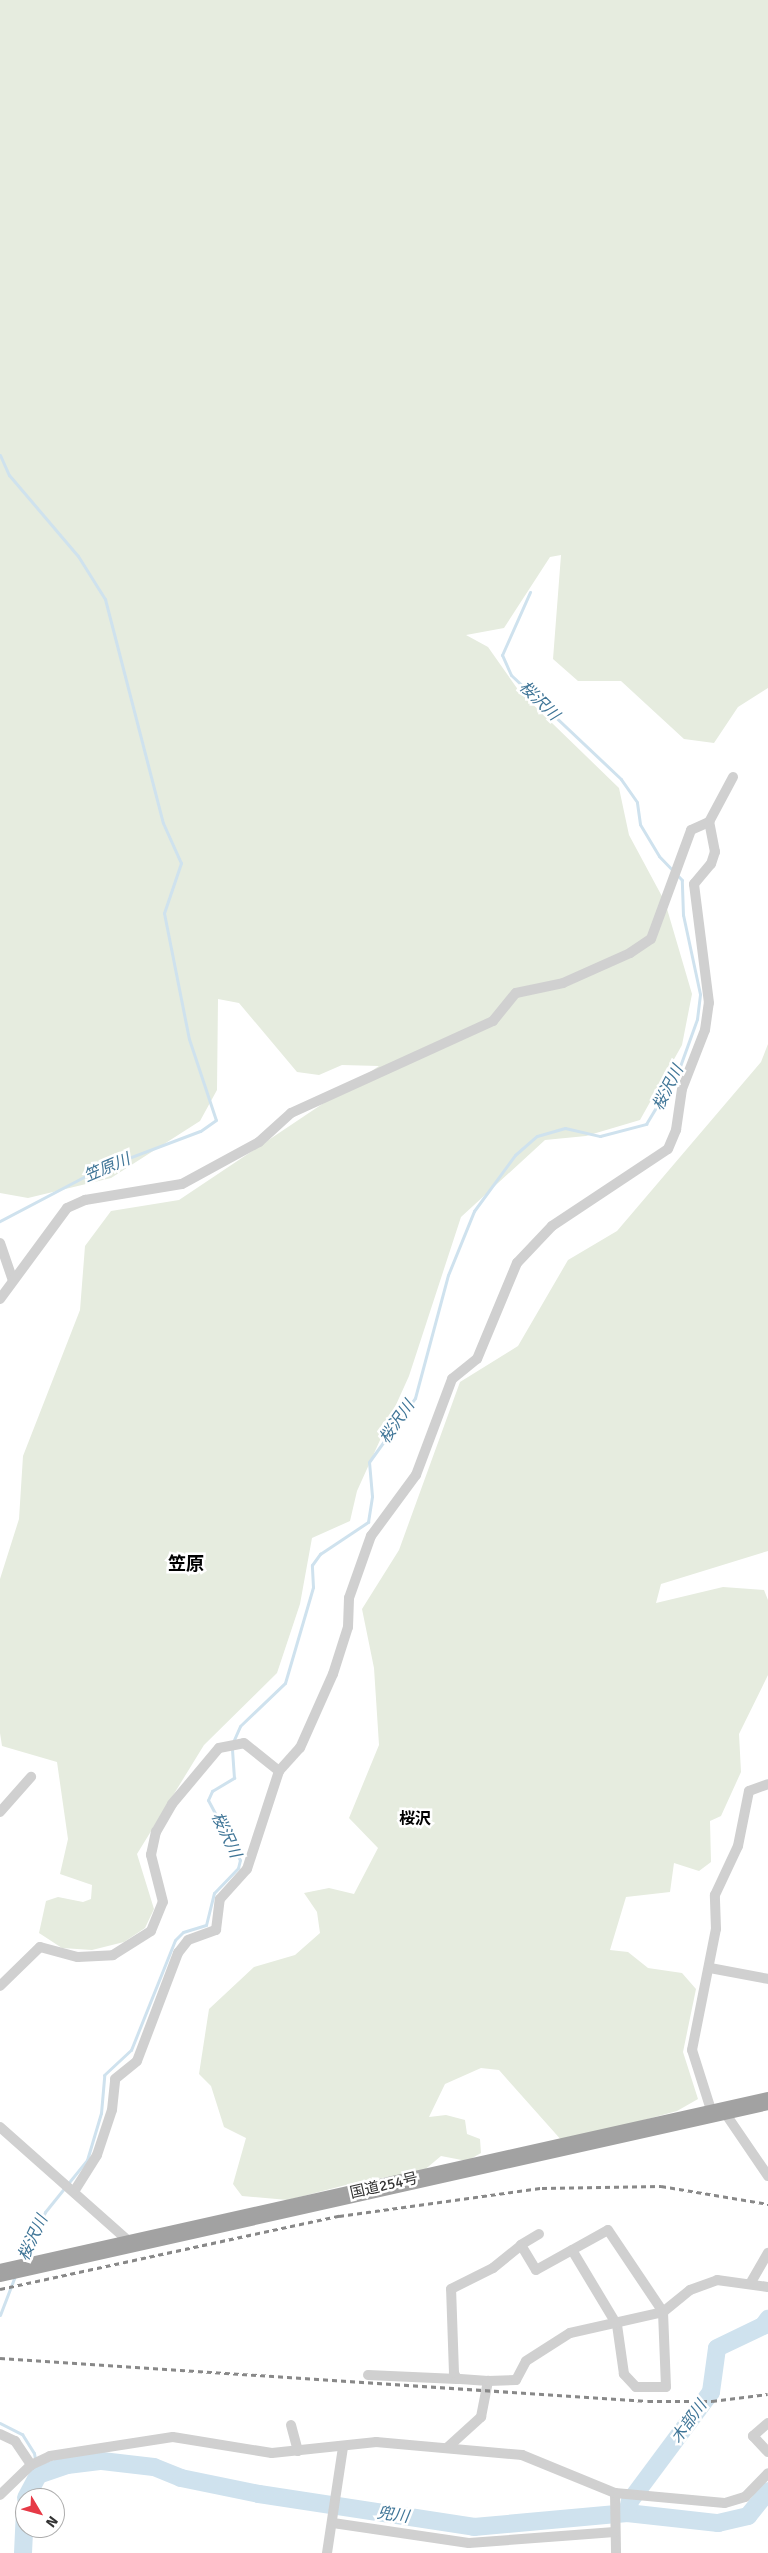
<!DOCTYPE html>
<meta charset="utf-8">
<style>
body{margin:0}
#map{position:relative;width:768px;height:2553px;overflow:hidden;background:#fff;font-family:Signika,"Noto Sans JP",sans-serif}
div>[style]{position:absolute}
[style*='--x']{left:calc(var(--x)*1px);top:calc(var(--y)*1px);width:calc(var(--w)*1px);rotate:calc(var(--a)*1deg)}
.green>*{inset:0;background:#e6ecdf}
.stream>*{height:3px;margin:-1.5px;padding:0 1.5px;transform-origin:1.5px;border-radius:1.5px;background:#cfe2ee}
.river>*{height:18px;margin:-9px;padding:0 9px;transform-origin:9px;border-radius:9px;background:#cfe2ee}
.minor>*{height:10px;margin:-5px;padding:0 5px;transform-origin:5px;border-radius:5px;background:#d0d0d0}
.trunk>*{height:18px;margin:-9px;padding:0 9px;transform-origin:9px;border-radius:9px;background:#a2a2a2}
.rail>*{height:3px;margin-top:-1.5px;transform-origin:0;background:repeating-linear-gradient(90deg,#888 0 5px,transparent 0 9px)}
span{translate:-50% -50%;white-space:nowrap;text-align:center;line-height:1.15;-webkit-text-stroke:5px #fff;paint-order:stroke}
.street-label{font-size:15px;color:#333}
.water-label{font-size:16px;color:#3f7597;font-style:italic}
.neighbourhood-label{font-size:16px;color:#000;font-weight:700}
.quarter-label{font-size:18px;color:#000;font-weight:700}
.north{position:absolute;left:15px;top:2488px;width:50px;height:50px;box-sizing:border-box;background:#fff;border:1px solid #adadad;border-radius:50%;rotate:127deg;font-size:14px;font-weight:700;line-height:20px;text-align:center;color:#333}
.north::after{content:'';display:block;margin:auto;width:18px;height:22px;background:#e63946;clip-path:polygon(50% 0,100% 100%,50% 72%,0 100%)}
</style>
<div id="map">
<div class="green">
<i style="clip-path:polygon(0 0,768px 0,768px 688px,738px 707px,714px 743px,684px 739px,621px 681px,578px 681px,553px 659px,561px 555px,550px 557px,504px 628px,466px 635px,488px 647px,519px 691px,619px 788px,629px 835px,665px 902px,692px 994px,682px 1045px,640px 1120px,586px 1136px,545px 1140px,461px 1217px,409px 1376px,357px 1491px,350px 1521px,312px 1538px,300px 1604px,277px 1673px,204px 1745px,137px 1854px,154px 1909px,145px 1928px,124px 1942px,92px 1950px,62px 1948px,39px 1933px,46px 1901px,58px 1897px,83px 1902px,91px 1899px,92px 1885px,60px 1874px,68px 1839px,57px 1762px,2px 1746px,0 1733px,0 1579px,19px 1519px,23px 1456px,80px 1310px,85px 1246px,111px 1211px,179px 1200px,379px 1066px,342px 1065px,319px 1075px,297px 1072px,239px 1003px,218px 999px,217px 1090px,200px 1121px,111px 1178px,28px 1198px,0 1193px)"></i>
<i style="clip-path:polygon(768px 1044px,768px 1551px,661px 1584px,656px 1603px,723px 1587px,764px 1590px,768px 1600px,768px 1675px,739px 1734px,741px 1772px,721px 1816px,710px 1821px,711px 1862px,699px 1871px,674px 1863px,670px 1892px,626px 1897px,610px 1950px,628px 1952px,648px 1968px,682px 1973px,696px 1989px,683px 2052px,698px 2099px,677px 2111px,563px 2142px,499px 2070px,481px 2068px,445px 2084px,429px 2117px,446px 2115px,465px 2120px,467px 2134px,480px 2139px,481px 2153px,467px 2161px,441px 2156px,422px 2172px,361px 2181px,288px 2200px,242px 2196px,233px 2184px,246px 2138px,224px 2127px,211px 2086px,199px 2074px,209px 2009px,254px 1967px,295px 1955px,320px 1933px,317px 1912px,304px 1893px,329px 1888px,354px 1894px,378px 1848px,349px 1818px,379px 1745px,374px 1668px,362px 1609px,399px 1550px,460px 1382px,518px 1346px,568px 1260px,617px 1231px,761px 1062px)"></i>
</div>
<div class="stream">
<i style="--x:0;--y:455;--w:22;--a:66"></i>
<i style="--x:9;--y:475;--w:106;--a:49.6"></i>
<i style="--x:78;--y:556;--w:51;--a:57.9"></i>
<i style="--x:105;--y:599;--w:231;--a:75.5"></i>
<i style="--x:163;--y:823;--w:44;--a:65.8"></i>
<i style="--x:181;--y:863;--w:53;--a:108.8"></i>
<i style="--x:164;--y:913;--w:128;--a:78.8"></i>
<i style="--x:189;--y:1039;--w:85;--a:71.6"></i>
<i style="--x:216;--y:1120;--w:19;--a:145"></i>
<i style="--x:200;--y:1131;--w:110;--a:159.3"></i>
<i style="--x:97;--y:1170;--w:110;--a:152.3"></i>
<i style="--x:233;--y:1742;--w:17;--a:-66"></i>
<i style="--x:240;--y:1726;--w:62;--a:-43.7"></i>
<i style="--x:285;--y:1683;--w:100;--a:-73.7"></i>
<i style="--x:313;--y:1587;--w:22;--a:-93"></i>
<i style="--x:312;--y:1565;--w:14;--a:-54"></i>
<i style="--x:320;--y:1554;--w:58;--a:-33.7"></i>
<i style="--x:368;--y:1522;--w:26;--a:-81"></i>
<i style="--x:372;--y:1496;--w:34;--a:-95"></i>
<i style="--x:369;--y:1462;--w:79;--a:-54.3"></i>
<i style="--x:415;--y:1398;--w:127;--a:-75"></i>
<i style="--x:448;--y:1275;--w:69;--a:-67.9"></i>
<i style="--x:474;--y:1211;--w:69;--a:-53.8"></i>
<i style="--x:515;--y:1155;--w:29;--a:-41"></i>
<i style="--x:537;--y:1136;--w:29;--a:-16"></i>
<i style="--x:565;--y:1128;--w:36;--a:13"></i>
<i style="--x:600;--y:1136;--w:48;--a:-14.6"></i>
<i style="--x:646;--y:1124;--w:64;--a:-59"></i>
<i style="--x:679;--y:1069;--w:53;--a:-70.2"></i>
<i style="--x:697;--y:1019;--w:25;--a:-83"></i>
<i style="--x:700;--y:994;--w:81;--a:-102.1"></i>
<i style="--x:683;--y:915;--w:35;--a:-92"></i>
<i style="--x:682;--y:880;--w:33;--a:-134"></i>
<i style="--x:659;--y:856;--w:37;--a:-121"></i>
<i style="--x:640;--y:824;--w:22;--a:-98"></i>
<i style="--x:637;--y:802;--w:28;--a:-125"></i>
<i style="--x:621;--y:779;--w:151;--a:-136.6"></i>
<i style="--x:511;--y:675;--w:22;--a:-114"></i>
<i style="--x:502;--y:655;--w:69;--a:-66"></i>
<i style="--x:25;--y:2260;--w:52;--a:-67.4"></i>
<i style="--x:45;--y:2212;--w:67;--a:-51.1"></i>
<i style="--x:87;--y:2160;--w:49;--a:-73.4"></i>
<i style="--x:101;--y:2113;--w:38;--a:-85"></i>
<i style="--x:104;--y:2075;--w:37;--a:-43"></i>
<i style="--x:131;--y:2050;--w:118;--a:-68.2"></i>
<i style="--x:175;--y:1940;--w:11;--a:-45"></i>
<i style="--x:183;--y:1932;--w:24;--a:-17"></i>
<i style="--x:206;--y:1925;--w:33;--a:-76"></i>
<i style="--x:214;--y:1893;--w:35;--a:-46"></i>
<i style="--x:238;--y:1868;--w:8;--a:-76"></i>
<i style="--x:240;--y:1860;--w:68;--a:-118.1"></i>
<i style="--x:208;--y:1800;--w:10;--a:-66"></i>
<i style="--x:212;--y:1791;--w:26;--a:-31"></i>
<i style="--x:234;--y:1778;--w:30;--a:-94"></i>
<i style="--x:0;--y:2315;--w:42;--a:-69"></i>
<i style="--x:0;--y:2423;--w:25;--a:27"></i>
<i style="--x:22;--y:2434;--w:22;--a:58"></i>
<i style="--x:34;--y:2453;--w:22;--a:80"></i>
</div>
<div class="river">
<i style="--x:26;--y:2498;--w:26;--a:-62"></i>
<i style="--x:38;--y:2475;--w:31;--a:-19"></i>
<i style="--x:67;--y:2465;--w:35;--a:-7"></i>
<i style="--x:102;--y:2461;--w:52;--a:6.6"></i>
<i style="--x:154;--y:2467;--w:29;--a:22"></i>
<i style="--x:181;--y:2478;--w:80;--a:11.6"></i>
<i style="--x:259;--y:2494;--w:218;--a:8.7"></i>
<i style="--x:474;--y:2527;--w:154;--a:-5.2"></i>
<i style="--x:627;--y:2513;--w:92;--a:6.3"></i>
<i style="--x:718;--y:2523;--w:31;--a:-13"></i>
<i style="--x:748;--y:2516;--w:32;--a:-51"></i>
<i style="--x:627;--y:2513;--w:12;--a:-76"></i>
<i style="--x:630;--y:2501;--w:136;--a:-53.4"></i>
<i style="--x:711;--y:2392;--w:44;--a:-82.2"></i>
<i style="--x:717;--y:2348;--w:51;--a:-25.6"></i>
<i style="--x:763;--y:2326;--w:9;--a:-54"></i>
<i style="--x:23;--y:2553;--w:43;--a:-87.3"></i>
</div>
<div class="minor">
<i style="--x:0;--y:1243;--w:39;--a:71"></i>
<i style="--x:0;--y:1299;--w:113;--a:-53.6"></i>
<i style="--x:67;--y:1208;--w:20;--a:-24"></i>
<i style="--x:85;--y:1200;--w:98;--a:-9.4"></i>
<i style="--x:182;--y:1184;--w:88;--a:-28.6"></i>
<i style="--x:259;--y:1142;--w:43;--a:-42.2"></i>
<i style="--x:291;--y:1113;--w:222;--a:-24.5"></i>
<i style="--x:493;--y:1021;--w:36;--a:-51"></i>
<i style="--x:516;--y:993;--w:48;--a:-12"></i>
<i style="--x:563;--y:983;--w:73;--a:-24.1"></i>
<i style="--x:630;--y:953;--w:25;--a:-34"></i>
<i style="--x:651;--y:939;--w:116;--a:-69.8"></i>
<i style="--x:691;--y:830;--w:20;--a:-24"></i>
<i style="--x:0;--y:1812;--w:47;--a:-48.5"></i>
<i style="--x:710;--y:1968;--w:59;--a:10.7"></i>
<i style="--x:0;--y:1986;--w:56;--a:-44.3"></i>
<i style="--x:40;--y:1947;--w:39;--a:15"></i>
<i style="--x:78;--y:1957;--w:35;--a:-3"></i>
<i style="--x:113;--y:1955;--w:45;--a:-32.3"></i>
<i style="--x:151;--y:1931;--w:31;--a:-68"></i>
<i style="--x:163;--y:1902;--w:49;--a:-104.3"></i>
<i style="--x:151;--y:1855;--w:24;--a:-78"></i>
<i style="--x:156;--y:1832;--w:32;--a:-60"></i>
<i style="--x:172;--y:1804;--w:73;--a:-50"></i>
<i style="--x:219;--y:1748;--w:25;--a:-11"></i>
<i style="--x:244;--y:1743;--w:45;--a:38.7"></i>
<i style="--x:723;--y:2110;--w:80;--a:55.7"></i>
<i style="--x:712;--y:2113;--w:66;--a:-107.6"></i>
<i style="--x:692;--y:2050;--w:123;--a:-78.8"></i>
<i style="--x:716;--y:1929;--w:34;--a:-92"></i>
<i style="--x:715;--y:1895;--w:54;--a:-64.9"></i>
<i style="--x:738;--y:1846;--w:56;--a:-78.7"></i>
<i style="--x:749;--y:1791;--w:20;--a:-20"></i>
<i style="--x:0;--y:2127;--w:176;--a:41.6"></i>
<i style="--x:75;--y:2190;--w:41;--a:-57.8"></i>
<i style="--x:97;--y:2155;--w:47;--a:-71.6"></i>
<i style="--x:112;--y:2110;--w:31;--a:-84"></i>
<i style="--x:115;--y:2079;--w:28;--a:-39"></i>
<i style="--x:137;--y:2061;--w:116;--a:-69.2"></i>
<i style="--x:178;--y:1953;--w:16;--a:-52"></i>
<i style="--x:188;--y:1940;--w:30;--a:-20"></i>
<i style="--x:216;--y:1930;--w:31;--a:-83"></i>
<i style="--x:220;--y:1899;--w:40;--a:-48"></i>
<i style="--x:247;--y:1869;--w:103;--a:-71.9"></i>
<i style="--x:279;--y:1771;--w:31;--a:-48"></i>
<i style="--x:300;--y:1748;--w:81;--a:-66"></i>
<i style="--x:333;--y:1674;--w:49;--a:-72.3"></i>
<i style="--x:348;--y:1627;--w:29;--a:-88"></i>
<i style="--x:349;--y:1598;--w:66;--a:-70.5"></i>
<i style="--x:371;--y:1536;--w:76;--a:-53.6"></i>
<i style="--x:416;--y:1475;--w:103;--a:-69.4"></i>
<i style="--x:452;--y:1379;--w:32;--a:-39"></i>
<i style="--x:477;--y:1359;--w:104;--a:-67.4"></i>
<i style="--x:517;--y:1263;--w:51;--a:-46.6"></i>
<i style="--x:552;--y:1226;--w:139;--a:-33.6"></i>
<i style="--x:668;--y:1149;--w:21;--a:-67"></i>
<i style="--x:676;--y:1130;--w:41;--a:-81.7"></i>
<i style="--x:682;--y:1089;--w:63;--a:-68.7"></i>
<i style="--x:705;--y:1030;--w:27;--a:-82"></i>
<i style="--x:709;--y:1003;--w:120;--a:-97.2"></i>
<i style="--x:694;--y:884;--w:26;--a:-50"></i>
<i style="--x:711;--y:864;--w:13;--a:-72"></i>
<i style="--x:715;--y:852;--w:31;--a:-101"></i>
<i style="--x:709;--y:822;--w:51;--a:-61.9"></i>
<i style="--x:608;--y:2230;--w:99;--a:56.1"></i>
<i style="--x:663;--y:2312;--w:75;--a:87.7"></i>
<i style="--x:666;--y:2387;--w:30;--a:180"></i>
<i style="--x:636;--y:2387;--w:18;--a:-133"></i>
<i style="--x:624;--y:2374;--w:49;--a:-98.1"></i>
<i style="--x:617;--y:2325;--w:87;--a:-121"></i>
<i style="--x:572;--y:2250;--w:41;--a:-29.1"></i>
<i style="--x:539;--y:2234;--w:21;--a:149"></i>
<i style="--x:521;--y:2245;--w:29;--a:59"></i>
<i style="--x:536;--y:2270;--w:41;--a:-29.1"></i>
<i style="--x:750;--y:2284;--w:36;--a:-60"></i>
<i style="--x:368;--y:2375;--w:89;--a:2.6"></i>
<i style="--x:488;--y:2381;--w:31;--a:-176"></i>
<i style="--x:457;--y:2379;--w:7;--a:-117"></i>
<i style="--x:454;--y:2373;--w:84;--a:-92"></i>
<i style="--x:451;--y:2289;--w:47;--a:-26.6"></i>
<i style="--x:493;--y:2268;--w:36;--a:-39"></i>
<i style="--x:768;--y:2423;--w:20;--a:139"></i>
<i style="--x:753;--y:2436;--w:22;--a:47"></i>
<i style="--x:291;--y:2425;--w:27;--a:75"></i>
<i style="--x:0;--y:2434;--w:17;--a:25"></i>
<i style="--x:15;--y:2441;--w:29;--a:56"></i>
<i style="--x:448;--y:2447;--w:45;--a:-42.3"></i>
<i style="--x:481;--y:2417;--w:37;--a:-79"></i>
<i style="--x:488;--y:2381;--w:28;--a:-2"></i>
<i style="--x:516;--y:2380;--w:21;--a:-62"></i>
<i style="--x:526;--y:2361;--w:52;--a:-32.5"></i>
<i style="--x:570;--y:2333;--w:95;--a:-12.7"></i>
<i style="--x:663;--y:2312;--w:35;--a:-39"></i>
<i style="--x:690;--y:2290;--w:29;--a:-20"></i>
<i style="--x:717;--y:2280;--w:51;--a:7.8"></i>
<i style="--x:615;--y:2493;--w:60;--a:89"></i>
<i style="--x:0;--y:2495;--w:43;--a:-44.1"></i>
<i style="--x:31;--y:2465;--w:21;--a:-25"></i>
<i style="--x:50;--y:2456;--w:124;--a:-8.8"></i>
<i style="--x:173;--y:2437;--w:100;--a:9.2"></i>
<i style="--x:272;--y:2453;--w:105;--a:-6"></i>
<i style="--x:376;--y:2442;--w:147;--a:5.1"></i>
<i style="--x:522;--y:2455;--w:100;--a:22.2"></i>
<i style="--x:615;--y:2493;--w:110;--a:5.2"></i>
<i style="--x:725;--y:2503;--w:21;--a:-17"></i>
<i style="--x:745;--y:2497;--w:33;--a:-46"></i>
<i style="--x:333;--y:2523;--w:137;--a:8.4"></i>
<i style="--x:469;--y:2543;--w:146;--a:-4.3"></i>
<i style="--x:327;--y:2553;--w:107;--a:-81.4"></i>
</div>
<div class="trunk">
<i style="--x:0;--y:2273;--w:787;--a:-12.62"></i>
</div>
<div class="rail">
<i style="--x:0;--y:2289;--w:347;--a:-12.2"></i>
<i style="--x:339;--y:2216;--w:205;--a:-7.9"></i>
<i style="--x:542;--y:2188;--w:119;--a:-1"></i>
<i style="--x:661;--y:2186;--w:109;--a:9.5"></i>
<i style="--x:0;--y:2358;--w:649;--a:3.8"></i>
<i style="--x:648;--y:2401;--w:64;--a:0"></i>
<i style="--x:712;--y:2401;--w:56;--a:-7.1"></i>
</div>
<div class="street-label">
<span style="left:384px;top:2186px;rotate:-13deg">国道254号</span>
</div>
<div class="water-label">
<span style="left:539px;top:701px;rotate:44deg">桜沢川</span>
<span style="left:668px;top:1088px;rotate:-63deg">桜沢川</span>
<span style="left:107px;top:1168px;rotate:-23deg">笠原川</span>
<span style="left:397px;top:1422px;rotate:-55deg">桜沢川</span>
<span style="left:226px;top:1835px;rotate:65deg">桜沢川</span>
<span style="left:33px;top:2238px;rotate:-65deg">桜沢川</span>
<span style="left:689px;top:2422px;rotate:-54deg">木部川</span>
<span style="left:393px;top:2515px;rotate:8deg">兜川</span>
</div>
<div class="neighbourhood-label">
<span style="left:415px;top:1819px">桜沢</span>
</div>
<div class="quarter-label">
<span style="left:186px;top:1564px">笠原</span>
</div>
<div class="north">N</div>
</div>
